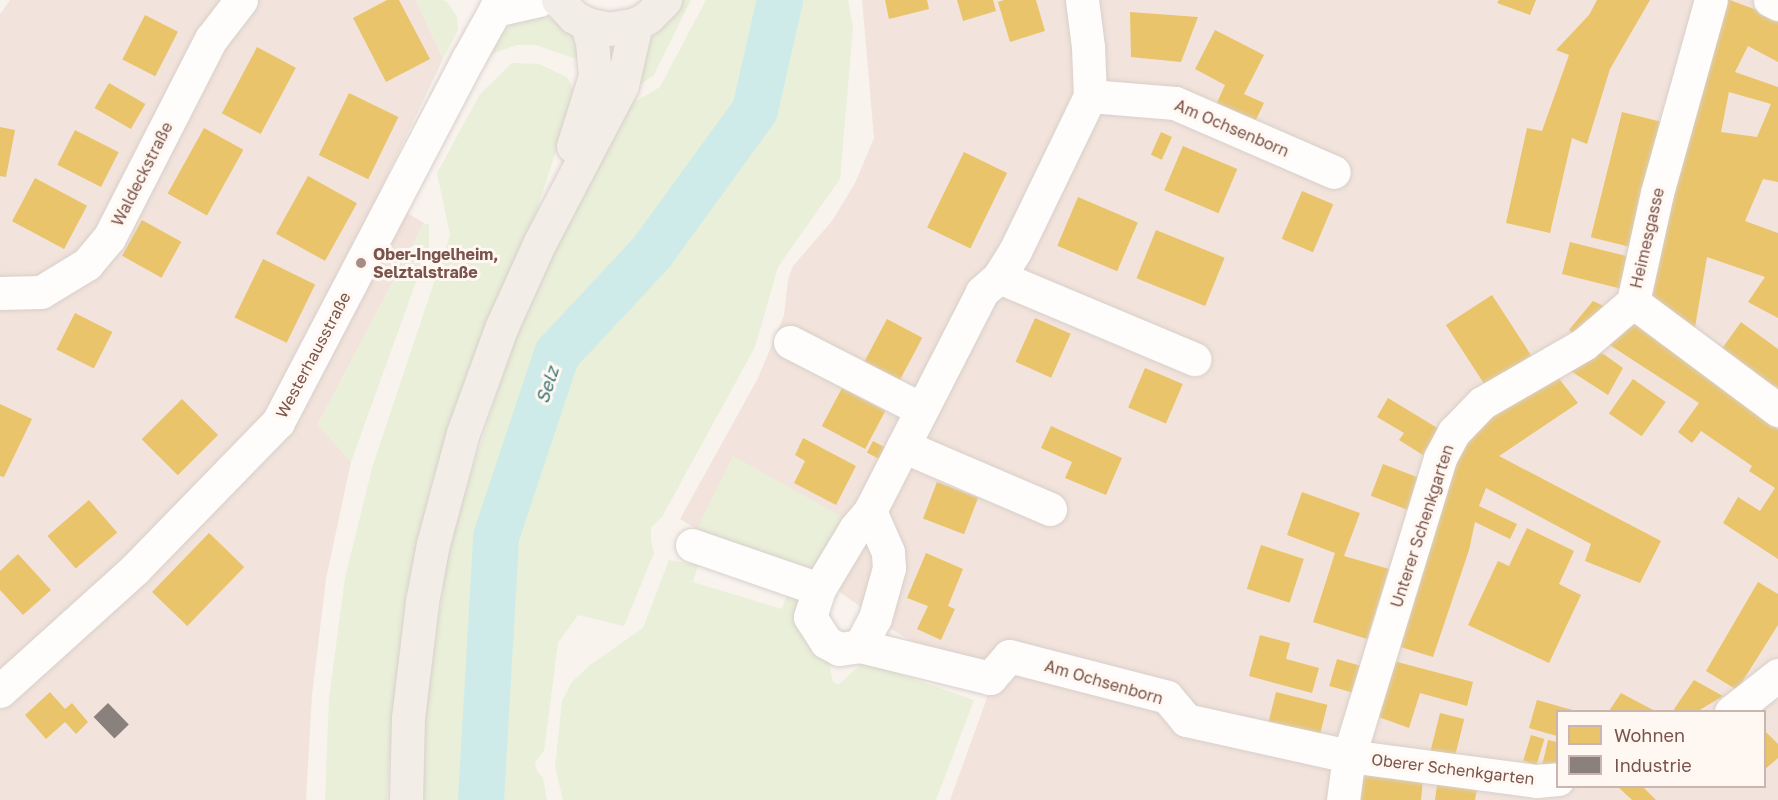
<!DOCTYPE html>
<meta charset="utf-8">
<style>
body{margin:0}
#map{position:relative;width:1778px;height:800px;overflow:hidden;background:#f9f3ee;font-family:"Golos Text",sans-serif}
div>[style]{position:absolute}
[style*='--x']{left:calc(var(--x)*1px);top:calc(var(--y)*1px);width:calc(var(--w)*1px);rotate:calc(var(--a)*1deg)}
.residential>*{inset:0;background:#f2e4dc}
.green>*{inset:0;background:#e9efd9}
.homes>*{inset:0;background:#e9c46a;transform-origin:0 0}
.industry>*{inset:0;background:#8a817c;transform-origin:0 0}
.river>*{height:46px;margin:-23px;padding:0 23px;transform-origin:23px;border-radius:23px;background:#cfebe9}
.roads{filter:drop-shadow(0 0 2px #d8cfca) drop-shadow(0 0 2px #d8cfca)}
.minor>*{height:33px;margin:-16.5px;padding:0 16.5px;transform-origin:16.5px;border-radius:16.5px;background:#fefdfc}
.major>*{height:33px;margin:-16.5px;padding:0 16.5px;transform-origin:16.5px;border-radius:16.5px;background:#f3ede7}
.dots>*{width:16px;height:16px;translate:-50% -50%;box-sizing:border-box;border:3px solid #fff7f1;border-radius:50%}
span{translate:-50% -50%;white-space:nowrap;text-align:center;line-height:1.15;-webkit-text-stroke:6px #fff7f1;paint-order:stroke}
.street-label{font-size:16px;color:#7a544c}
.poi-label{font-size:16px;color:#7a544c;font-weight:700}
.left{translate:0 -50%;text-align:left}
.water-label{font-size:18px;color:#3b7777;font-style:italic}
.legend{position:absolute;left:1556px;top:710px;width:210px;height:78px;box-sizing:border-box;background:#fff7f1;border:2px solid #cab6af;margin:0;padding:8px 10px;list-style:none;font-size:18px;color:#7a544c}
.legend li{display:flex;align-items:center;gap:12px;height:30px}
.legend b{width:30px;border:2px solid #cab6af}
</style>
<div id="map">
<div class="residential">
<i style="clip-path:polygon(10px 0,416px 0,443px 59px,380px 191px,409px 214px,424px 223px,318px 424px,351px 462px,326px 579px,312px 695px,306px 800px,0 800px,0 14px)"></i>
<i style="clip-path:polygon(evenodd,862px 0,1778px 0,1778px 800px,950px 800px,991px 687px,891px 629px,808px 569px,697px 529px,680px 519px,758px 378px,784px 315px,788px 279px,793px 266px,832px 221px,855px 183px,874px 138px,862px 0,1558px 712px,1764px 712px,1764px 786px,1558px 786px,1558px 712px)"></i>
</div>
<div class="green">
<i style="clip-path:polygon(416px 0,443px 0,448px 3px,457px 17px,458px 30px,443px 59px)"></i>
<i style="clip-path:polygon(683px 0,691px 0,654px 75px,641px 84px,632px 80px,647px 43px,679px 9px)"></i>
<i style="clip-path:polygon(706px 0,848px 0,853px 28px,840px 179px,778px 267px,755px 347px,662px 517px,651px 527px,651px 540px,654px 553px,624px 626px,578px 615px,558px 643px,544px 751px,535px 762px,537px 771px,543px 778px,547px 800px,423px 800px,422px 737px,450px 539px,516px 334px,625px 95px,636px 101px,660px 87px)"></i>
<i style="clip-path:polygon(541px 16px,559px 22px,569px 30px,582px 61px,536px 45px,517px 45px,491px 54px,482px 63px,495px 38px,517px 20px)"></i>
<i style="clip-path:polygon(512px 63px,539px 64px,567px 77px,573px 88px,572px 103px,535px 215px,469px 373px,432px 481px,406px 593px,393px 709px,387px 800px,325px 800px,329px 698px,345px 578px,372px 468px,450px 235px,437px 173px,480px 94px)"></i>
<i style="clip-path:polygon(424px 223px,429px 225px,429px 246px,351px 462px,318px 424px)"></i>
<i style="clip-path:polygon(733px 456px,848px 520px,825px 562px,808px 569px,697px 529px)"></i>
<i style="clip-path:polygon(669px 560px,698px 565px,693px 582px,782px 609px,788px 591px,801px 597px,827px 653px,833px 682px,839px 684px,864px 662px,974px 700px,936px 800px,563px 800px,555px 767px,562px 701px,572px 682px,590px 665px,643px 628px)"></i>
</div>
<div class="homes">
<i style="clip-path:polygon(387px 0,399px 0,430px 59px,386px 82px,353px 18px)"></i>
<i style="clip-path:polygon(885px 0,927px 0,929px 9px,889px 19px)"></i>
<i style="clip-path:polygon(957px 0,993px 0,996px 11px,963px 21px)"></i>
<i style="clip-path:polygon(1004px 0,1036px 0,1045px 31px,1010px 42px,998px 2px)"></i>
<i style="clip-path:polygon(1499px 0,1536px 0,1530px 15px,1497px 3px)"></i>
<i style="clip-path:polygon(1597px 0,1650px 0,1610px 69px,1587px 144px,1572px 138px,1550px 233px,1506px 223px,1527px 128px,1542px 131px,1569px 55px,1556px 50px,1589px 15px)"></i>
<i style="clip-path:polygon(evenodd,1721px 0,1730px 0,1778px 18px,1778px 62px,1748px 46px,1735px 72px,1778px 87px,1778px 182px,1763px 179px,1745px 221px,1778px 233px,1778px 318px,1748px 302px,1765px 277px,1707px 257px,1694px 333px,1648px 296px,1721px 0,1729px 92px,1771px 104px,1757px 137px,1721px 132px,1729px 92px)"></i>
<i style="clip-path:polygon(1130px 12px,1198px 17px,1181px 62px,1131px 57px)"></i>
<i style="left:145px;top:15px;width:37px;height:50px;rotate:27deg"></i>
<i style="clip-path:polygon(1215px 30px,1264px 55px,1244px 94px,1264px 103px,1253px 126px,1215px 107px,1225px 85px,1195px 69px)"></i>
<i style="left:257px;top:47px;width:44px;height:75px;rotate:28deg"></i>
<i style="left:109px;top:83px;width:42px;height:29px;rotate:30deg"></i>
<i style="left:349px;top:93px;width:55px;height:69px;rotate:26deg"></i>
<i style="left:1622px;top:112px;width:40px;height:129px;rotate:14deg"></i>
<i style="clip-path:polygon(0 127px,15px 130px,6px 177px,0 176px)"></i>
<i style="left:204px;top:128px;width:45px;height:75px;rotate:29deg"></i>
<i style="left:75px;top:130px;width:49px;height:39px;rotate:27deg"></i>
<i style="left:1161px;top:132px;width:12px;height:25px;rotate:24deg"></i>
<i style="left:1183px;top:146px;width:59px;height:48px;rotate:23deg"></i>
<i style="left:964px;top:152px;width:48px;height:84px;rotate:26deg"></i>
<i style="left:308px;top:176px;width:56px;height:66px;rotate:29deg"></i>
<i style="left:35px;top:178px;width:59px;height:49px;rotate:28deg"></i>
<i style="left:1302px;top:191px;width:34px;height:52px;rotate:23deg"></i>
<i style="left:1078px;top:197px;width:65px;height:53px;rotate:23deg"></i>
<i style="left:142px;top:220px;width:45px;height:41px;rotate:29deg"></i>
<i style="left:1156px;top:230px;width:74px;height:52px;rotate:22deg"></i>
<i style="left:1570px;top:242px;width:65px;height:33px;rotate:14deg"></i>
<i style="left:263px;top:259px;width:58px;height:65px;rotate:26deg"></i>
<i style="left:1492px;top:295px;width:72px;height:55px;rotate:57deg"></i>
<i style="clip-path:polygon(1593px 301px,1610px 309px,1578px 338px,1569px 330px)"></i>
<i style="left:75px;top:313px;width:42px;height:41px;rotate:27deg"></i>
<i style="left:1035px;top:318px;width:39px;height:48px;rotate:24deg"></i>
<i style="clip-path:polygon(1633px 318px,1730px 391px,1727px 393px,1778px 429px,1778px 559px,1723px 523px,1738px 497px,1760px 511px,1775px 488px,1749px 471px,1752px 466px,1701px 431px,1692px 443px,1678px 432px,1699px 403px,1602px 340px)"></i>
<i style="left:887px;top:319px;width:40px;height:49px;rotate:28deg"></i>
<i style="clip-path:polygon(1741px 322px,1778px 349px,1778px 388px,1773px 385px,1767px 394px,1716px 357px)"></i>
<i style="clip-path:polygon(1591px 345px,1623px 368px,1608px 395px,1563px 366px)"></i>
<i style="clip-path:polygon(1550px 367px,1578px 403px,1499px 456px,1661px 541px,1640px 583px,1585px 561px,1591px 544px,1486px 488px,1479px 506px,1517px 524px,1510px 539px,1475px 522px,1469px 550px,1433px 657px,1394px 645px,1462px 438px)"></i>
<i style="left:1145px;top:368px;width:41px;height:43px;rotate:23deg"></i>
<i style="left:1633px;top:379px;width:40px;height:42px;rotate:35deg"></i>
<i style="left:842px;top:388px;width:49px;height:43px;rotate:28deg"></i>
<i style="clip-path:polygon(1388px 398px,1439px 429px,1423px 455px,1399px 440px,1404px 433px,1377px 417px)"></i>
<i style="left:182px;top:399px;width:51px;height:57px;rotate:45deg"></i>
<i style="clip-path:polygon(0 404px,32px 419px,4px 477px,0 476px)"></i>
<i style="clip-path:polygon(1051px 426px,1122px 458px,1106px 495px,1065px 478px,1072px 462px,1041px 448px)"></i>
<i style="clip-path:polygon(803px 438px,856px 466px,836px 505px,794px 483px,805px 461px,795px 455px)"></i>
<i style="left:873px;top:441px;width:19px;height:13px;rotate:28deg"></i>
<i style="left:1383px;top:464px;width:39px;height:34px;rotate:21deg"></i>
<i style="left:937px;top:482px;width:44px;height:39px;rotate:21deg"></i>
<i style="clip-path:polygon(1302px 492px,1360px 513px,1344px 556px,1389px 569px,1367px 639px,1313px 622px,1335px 553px,1287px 535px)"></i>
<i style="left:89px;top:500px;width:43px;height:55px;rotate:49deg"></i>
<i style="clip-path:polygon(1527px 528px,1574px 551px,1559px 584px,1581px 595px,1549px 663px,1468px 625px,1498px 561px,1509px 566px)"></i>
<i style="left:209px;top:533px;width:49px;height:82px;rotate:44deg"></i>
<i style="left:1261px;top:545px;width:45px;height:46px;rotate:18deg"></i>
<i style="clip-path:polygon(926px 553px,963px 569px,948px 606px,955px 609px,941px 640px,917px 629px,928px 606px,907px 598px)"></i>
<i style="clip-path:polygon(18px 554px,51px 590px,23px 615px,0 590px,0 571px)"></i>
<i style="clip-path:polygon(1758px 582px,1778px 594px,1778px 625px,1737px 690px,1706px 671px)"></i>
<i style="clip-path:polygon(1260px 635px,1290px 643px,1286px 659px,1319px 668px,1312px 693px,1249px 676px)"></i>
<i style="left:1337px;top:659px;width:26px;height:28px;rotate:16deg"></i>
<i style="clip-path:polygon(1390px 660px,1473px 682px,1467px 706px,1420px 693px,1409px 728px,1373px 715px)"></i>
<i style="clip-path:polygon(1694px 680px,1723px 696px,1698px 711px,1676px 711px,1674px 709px)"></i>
<i style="clip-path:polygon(50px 692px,65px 709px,72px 703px,88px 722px,76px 734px,65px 722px,46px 739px,25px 715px)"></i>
<i style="left:1276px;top:692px;width:53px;height:33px;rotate:14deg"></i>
<i style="clip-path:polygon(1621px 693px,1655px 711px,1609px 711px)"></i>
<i style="clip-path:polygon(1537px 700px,1576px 711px,1557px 711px,1557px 736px,1529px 728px)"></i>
<i style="left:1440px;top:713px;width:25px;height:42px;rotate:14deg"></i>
<i style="clip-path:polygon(1764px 730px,1778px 744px,1778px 758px,1764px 770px)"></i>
<i style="left:1531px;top:735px;width:14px;height:27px;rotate:17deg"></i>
<i style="clip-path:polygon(1548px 740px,1557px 742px,1557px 770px,1542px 766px)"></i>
<i style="clip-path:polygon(1357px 773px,1423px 780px,1421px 800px,1354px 800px)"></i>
<i style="clip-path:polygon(1438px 777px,1478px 783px,1475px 800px,1435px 800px)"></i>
<i style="clip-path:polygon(1617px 786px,1642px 786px,1656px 800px,1632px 800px)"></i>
</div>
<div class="industry">
<i style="left:108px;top:703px;width:30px;height:20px;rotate:46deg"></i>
</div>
<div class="river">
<i style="--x:481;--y:800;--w:263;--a:-86.7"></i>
<i style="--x:496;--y:537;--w:193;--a:-71.6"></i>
<i style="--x:557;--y:354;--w:139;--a:-47"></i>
<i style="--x:652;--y:252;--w:175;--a:-54"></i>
<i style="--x:755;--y:110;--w:113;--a:-77.2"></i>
</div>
<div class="roads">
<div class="minor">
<i style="--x:1082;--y:0;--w:47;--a:82.7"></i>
<i style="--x:1088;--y:47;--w:49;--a:87.7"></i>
<i style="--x:1090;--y:96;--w:172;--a:115.8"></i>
<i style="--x:1015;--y:251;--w:31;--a:122"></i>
<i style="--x:999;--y:277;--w:23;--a:139"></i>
<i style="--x:982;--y:292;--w:246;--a:117.1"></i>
<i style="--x:870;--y:511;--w:23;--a:130"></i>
<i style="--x:855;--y:529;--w:70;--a:121"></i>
<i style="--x:819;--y:589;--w:29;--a:108"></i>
<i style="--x:810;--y:617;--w:30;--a:57"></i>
<i style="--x:826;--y:642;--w:15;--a:28"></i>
<i style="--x:839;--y:649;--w:21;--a:-8"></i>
<i style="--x:860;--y:646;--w:134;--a:13.8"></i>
<i style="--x:990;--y:678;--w:29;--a:-49"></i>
<i style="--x:1009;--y:656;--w:163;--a:14.5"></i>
<i style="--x:1167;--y:697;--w:30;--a:50"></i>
<i style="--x:1186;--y:720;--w:167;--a:12.5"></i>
<i style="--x:1349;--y:756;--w:189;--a:7.6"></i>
<i style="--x:1536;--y:781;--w:22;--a:-5"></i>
<i style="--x:1770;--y:0;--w:9;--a:27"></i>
<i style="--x:495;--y:10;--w:45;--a:-12.8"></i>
<i style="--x:1090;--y:96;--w:85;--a:4.7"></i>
<i style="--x:1175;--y:103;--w:173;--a:23.5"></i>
<i style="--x:999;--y:277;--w:212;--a:22.8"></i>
<i style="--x:0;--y:293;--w:41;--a:-1.4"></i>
<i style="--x:41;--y:292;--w:54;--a:-31.3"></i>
<i style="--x:87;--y:264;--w:34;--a:-50"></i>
<i style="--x:109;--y:238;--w:224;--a:-62.9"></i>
<i style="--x:211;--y:39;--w:49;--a:-52.4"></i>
<i style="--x:1633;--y:302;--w:112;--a:-77.6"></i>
<i style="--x:1657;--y:193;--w:200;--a:-74.4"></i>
<i style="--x:1633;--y:302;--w:181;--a:36.7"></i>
<i style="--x:790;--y:342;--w:147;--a:27.1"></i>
<i style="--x:903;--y:446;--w:160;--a:23.2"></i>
<i style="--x:692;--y:545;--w:134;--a:19.1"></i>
<i style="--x:860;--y:646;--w:32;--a:-62"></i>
<i style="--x:875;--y:618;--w:52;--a:-74.4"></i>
<i style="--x:889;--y:568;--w:16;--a:-94"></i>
<i style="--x:888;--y:552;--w:45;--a:-113.7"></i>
<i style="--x:0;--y:691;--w:182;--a:-42.1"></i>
<i style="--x:135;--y:569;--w:205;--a:-45.8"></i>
<i style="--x:278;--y:422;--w:410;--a:-62.4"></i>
<i style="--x:468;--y:59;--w:56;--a:-61.1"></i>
<i style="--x:495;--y:10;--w:16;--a:-38"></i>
<i style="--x:1731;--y:712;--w:60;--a:-38.2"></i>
<i style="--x:1343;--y:800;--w:44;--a:-82.2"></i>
<i style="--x:1349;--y:756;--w:312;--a:-73"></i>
<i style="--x:1440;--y:458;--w:30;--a:-62"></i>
<i style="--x:1454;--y:432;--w:40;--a:-46"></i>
<i style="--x:1482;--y:403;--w:118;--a:-30"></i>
<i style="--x:1584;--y:344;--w:65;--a:-40.6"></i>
</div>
<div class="major">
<i style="--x:558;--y:0;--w:23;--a:47"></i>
<i style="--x:574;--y:17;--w:15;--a:28"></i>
<i style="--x:587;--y:24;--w:22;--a:13"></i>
<i style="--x:608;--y:29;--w:28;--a:-10"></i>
<i style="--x:636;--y:24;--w:14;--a:-30"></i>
<i style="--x:648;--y:17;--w:24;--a:-45"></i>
<i style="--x:573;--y:146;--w:73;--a:-72.6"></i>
<i style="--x:595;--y:76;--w:34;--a:-95"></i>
<i style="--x:592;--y:42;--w:19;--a:-106"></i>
<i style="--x:406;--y:800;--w:82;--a:-88.6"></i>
<i style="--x:408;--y:718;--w:117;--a:-83.1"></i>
<i style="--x:422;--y:602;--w:59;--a:-79.3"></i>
<i style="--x:433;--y:544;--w:115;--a:-74.9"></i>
<i style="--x:463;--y:433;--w:114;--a:-70"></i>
<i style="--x:502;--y:326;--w:90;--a:-65.7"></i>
<i style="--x:539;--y:244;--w:179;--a:-62.4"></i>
<i style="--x:622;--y:85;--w:63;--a:-77.1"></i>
</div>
</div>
<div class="dots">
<i style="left:361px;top:263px;background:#a68c85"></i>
</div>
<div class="street-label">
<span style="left:1232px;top:128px;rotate:23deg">Am Ochsenborn</span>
<span style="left:142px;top:174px;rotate:-63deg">Waldeckstraße</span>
<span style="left:1647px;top:238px;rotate:-77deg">Heimesgasse</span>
<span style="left:313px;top:355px;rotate:-62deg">Westerhausstraße</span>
<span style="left:1422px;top:526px;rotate:-72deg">Unterer Schenkgarten</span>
<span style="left:1104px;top:682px;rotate:16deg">Am Ochsenborn</span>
<span style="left:1453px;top:769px;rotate:7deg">Oberer Schenkgarten</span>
</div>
<div class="poi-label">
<span class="left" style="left:373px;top:263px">Ober-Ingelheim,<br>Selztalstraße</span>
</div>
<div class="water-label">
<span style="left:547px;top:385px;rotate:-72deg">Selz</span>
</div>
<ul class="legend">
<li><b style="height:16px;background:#e9c46a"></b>Wohnen</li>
<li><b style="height:16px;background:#8a817c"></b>Industrie</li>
</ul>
</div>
